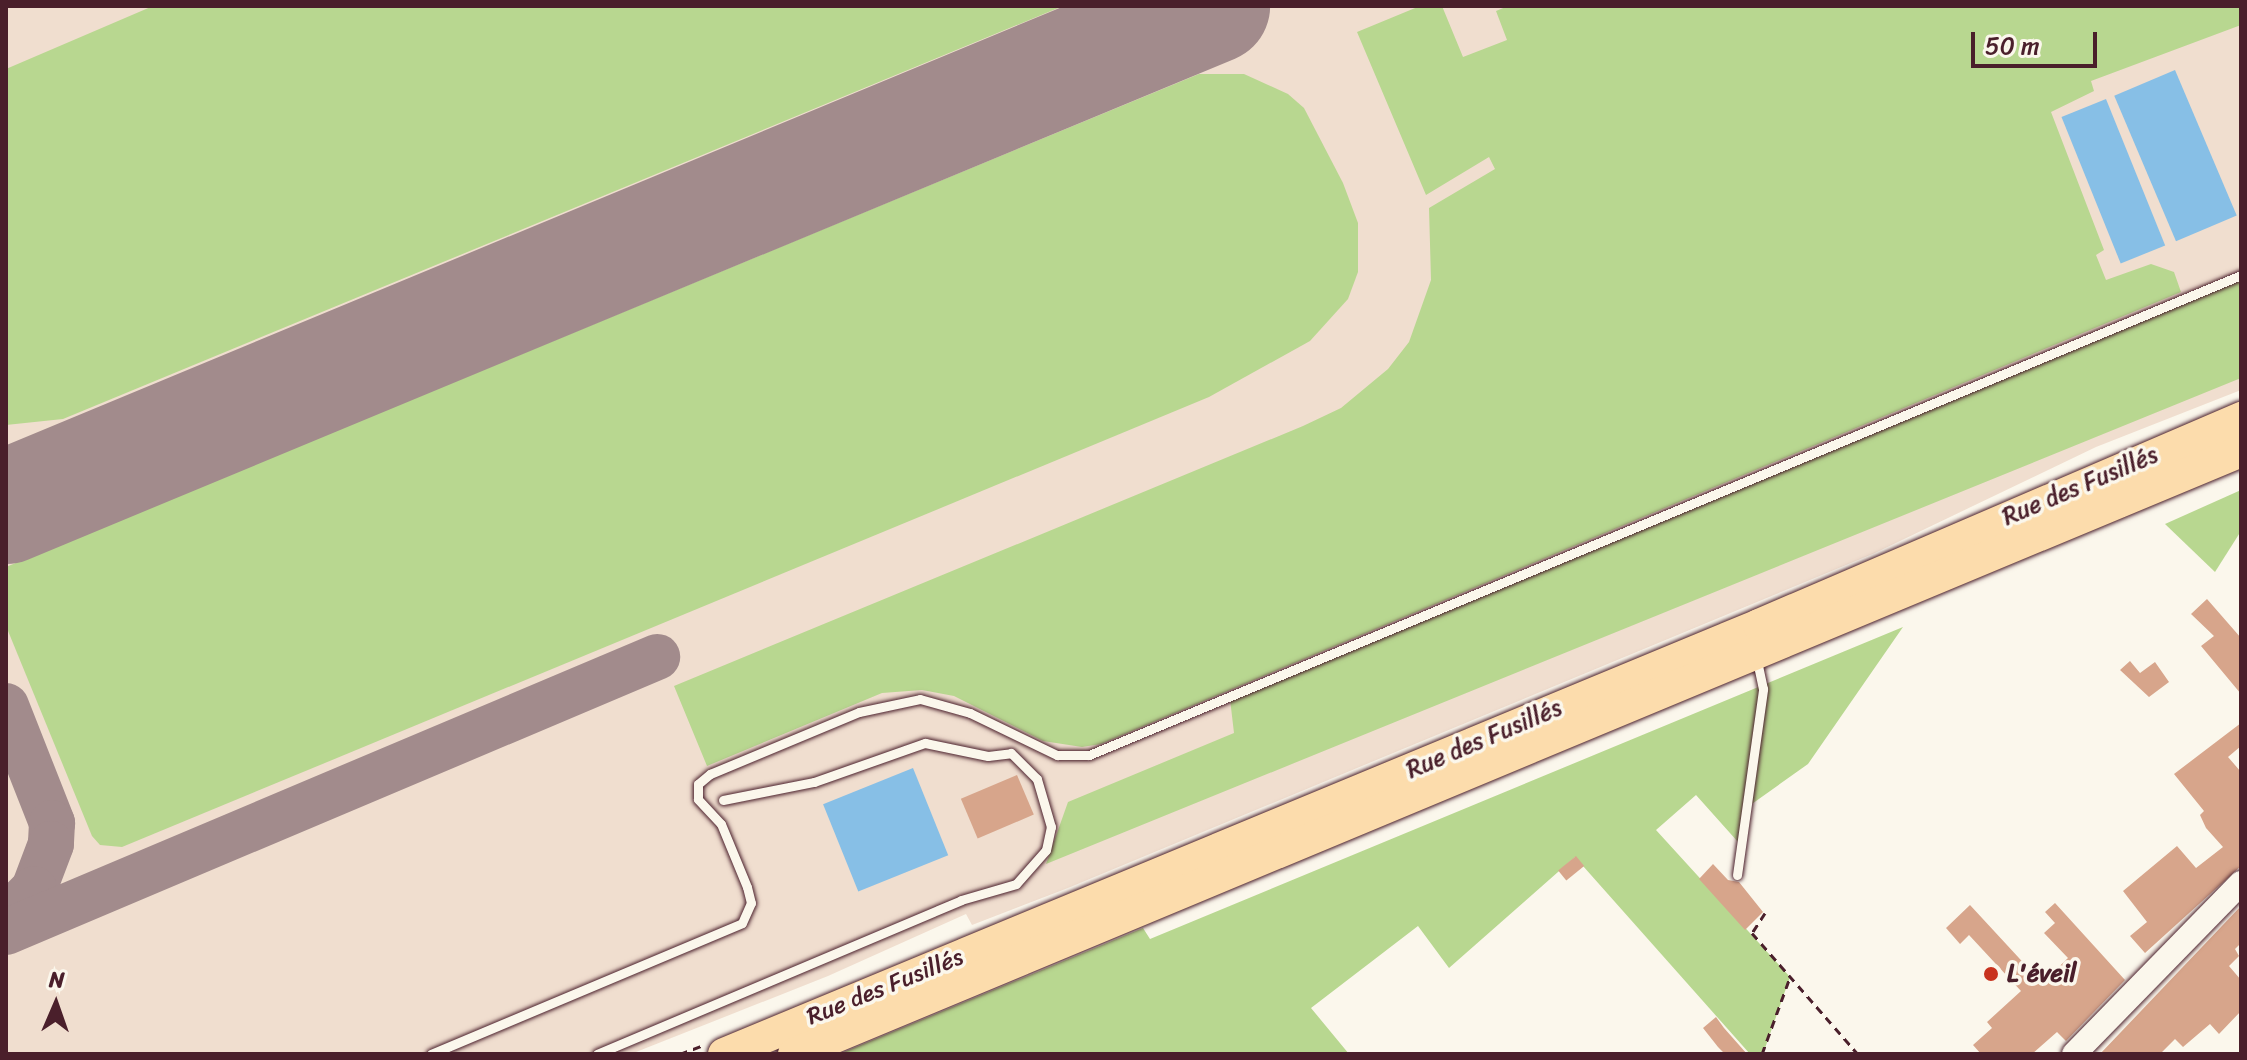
<!DOCTYPE html>
<meta charset="utf-8">
<style>
body{margin:0}
#map{position:relative;width:2247px;height:1060px;overflow:hidden;background:#fbf7ec;font-family:Sriracha,sans-serif}
div>[style]{position:absolute}
[style*='--x']{left:calc(var(--x)*1px);top:calc(var(--y)*1px);width:calc(var(--w)*1px);rotate:calc(var(--a)*1deg)}
.built>*{inset:0;background:#f0decf}
.green>*{inset:0;background:#b8d790}
.water>*{inset:0;background:#87bfe6;transform-origin:0 0}
.taxiway>*{height:46px;margin:-23px;padding:0 23px;transform-origin:23px;border-radius:23px;background:#a28b8c}
.runway>*{height:114px;margin:-57px;padding:0 57px;transform-origin:57px;border-radius:57px;background:#a28b8c}
.building>*{inset:0;background:#d7a58b;transform-origin:0 0}
.path>*{height:3px;margin-top:-1.5px;transform-origin:0;background:repeating-linear-gradient(90deg,#4a1f2b 0 8px,transparent 0 14px)}
.roads{filter:drop-shadow(0 0 2px #4a1f2b) drop-shadow(0 0 2px #4a1f2b)}
.lane>*{height:9px;margin:-4.5px;padding:0 4.5px;transform-origin:4.5px;border-radius:4.5px;background:#fbf7ec}
.secondary>*{height:24px;margin:-12px;padding:0 12px;transform-origin:12px;border-radius:12px;background:#fbf7ec}
.highway>*{height:32px;margin:-16px;padding:0 16px;transform-origin:16px;border-radius:16px;background:#fcdcac}
.dots>*{width:22px;height:22px;translate:-50% -50%;box-sizing:border-box;border:4px solid #fbf7ec;border-radius:50%}
span{translate:-50% -50%;white-space:nowrap;text-align:center;line-height:1.15;-webkit-text-stroke:7px #fbf7ec;paint-order:stroke}
.street-label{font-size:24px;color:#4a1f2b}
.poi-label{font-size:24px;color:#4a1f2b;font-weight:700}
.left{translate:0 -50%;text-align:left}
.frame{position:absolute;inset:0;border:8px solid #4a1f2b;pointer-events:none}
.north{position:absolute;left:16px;top:964px;width:80px;height:80px;-webkit-text-stroke:6px #fbf7ec;paint-order:stroke;rotate:2deg;font-size:22px;font-weight:700;line-height:32px;text-align:center;color:#4a1f2b}
.north::after{content:'';display:block;margin:auto;width:28px;height:36px;background:#4a1f2b;clip-path:polygon(50% 0,100% 100%,50% 72%,0 100%)}
.scale{position:absolute;left:1971px;top:32px;width:126px;height:36px;box-sizing:border-box;border:4px solid #4a1f2b;border-top:0;padding-left:10px;font-size:24px;line-height:28px;white-space:nowrap;color:#4a1f2b;-webkit-text-stroke:6px #fbf7ec;paint-order:stroke}
</style>
<div id="map">
<div class="built">
<i style="clip-path:polygon(6px 6px,2241px 6px,2241px 390px,2096px 447px,1875px 553px,1068px 888px,972px 925px,966px 914px,828px 976px,631px 1054px,6px 1054px)"></i>
</div>
<div class="green">
<i style="clip-path:polygon(153px 6px,1063px 6px,63px 419px,6px 425px,6px 69px)"></i>
<i style="clip-path:polygon(1420px 6px,1442px 6px,1463px 57px,1507px 40px,1496px 11px,1508px 6px,2241px 6px,2241px 25px,2091px 81px,2094px 91px,2051px 112px,2104px 250px,2096px 255px,2106px 280px,2151px 264px,2174px 272px,2181px 292px,1101px 744px,1082px 747px,1043px 741px,954px 696px,922px 690px,882px 693px,707px 766px,674px 686px,1303px 426px,1341px 408px,1388px 369px,1409px 342px,1431px 280px,1429px 208px,1495px 169px,1489px 157px,1426px 195px,1357px 32px)"></i>
<i style="clip-path:polygon(1199px 74px,1244px 74px,1288px 94px,1304px 108px,1343px 183px,1358px 223px,1358px 272px,1348px 299px,1310px 341px,1209px 397px,122px 847px,100px 845px,92px 836px,6px 626px,6px 567px)"></i>
<i style="clip-path:polygon(2241px 275px,2241px 378px,1046px 864px,1068px 802px,1234px 733px,1230px 699px)"></i>
<i style="clip-path:polygon(2241px 490px,2241px 531px,2215px 572px,2165px 524px)"></i>
<i style="clip-path:polygon(1903px 627px,1808px 764px,1749px 806px,1738px 842px,1696px 795px,1656px 830px,1790px 977px,1763px 1054px,1750px 1054px,1575px 857px,1449px 968px,1418px 926px,1311px 1008px,1349px 1054px,839px 1054px,1143px 928px,1150px 939px)"></i>
</div>
<div class="water">
<i style="left:2175px;top:70px;width:158px;height:66px;rotate:67deg"></i>
<i style="left:2106px;top:99px;width:158px;height:48px;rotate:68deg"></i>
<i style="left:913px;top:768px;width:94px;height:97px;rotate:68deg"></i>
</div>
<div class="taxiway">
<i style="--x:1090;--y:57;--w:72;--a:-26.6"></i>
<i style="--x:1154;--y:25;--w:30;--a:-40"></i>
<i style="--x:6;--y:477;--w:45;--a:-1.3"></i>
<i style="--x:51;--y:476;--w:56;--a:-11.3"></i>
<i style="--x:6;--y:706;--w:126;--a:68.5"></i>
<i style="--x:52;--y:823;--w:21;--a:93"></i>
<i style="--x:51;--y:844;--w:48;--a:110.7"></i>
<i style="--x:34;--y:889;--w:40;--a:135"></i>
<i style="--x:6;--y:932;--w:707;--a:-22.9"></i>
</div>
<div class="runway">
<i style="--x:6;--y:507;--w:1307;--a:-22.54"></i>
</div>
<div class="building">
<i style="clip-path:polygon(2207px 599px,2241px 638px,2241px 694px,2201px 646px,2214px 636px,2191px 614px)"></i>
<i style="clip-path:polygon(2130px 661px,2140px 673px,2155px 662px,2169px 682px,2149px 697px,2120px 670px)"></i>
<i style="clip-path:polygon(2241px 723px,2241px 746px,2228px 757px,2241px 772px,2241px 866px,2145px 953px,2130px 936px,2147px 922px,2123px 891px,2177px 846px,2196px 868px,2223px 847px,2206px 828px,2200px 815px,2204px 811px,2174px 774px)"></i>
<i style="left:1017px;top:775px;width:43px;height:61px;rotate:67deg"></i>
<i style="left:1576px;top:856px;width:13px;height:23px;rotate:51deg"></i>
<i style="clip-path:polygon(1713px 864px,1728px 880px,1739px 882px,1763px 912px,1745px 930px,1699px 879px)"></i>
<i style="clip-path:polygon(2055px 903px,2125px 980px,2066px 1041px,2057px 1032px,2032px 1054px,1981px 1054px,1973px 1045px,1992px 1028px,1987px 1022px,2021px 991px,1969px 935px,1960px 944px,1946px 928px,1970px 905px,2042px 983px,2068px 958px,2044px 933px,2055px 923px,2045px 912px)"></i>
<i style="clip-path:polygon(2241px 906px,2241px 943px,2235px 949px,2239px 956px,2229px 966px,2241px 980px,2241px 1011px,2219px 1034px,2210px 1024px,2183px 1047px,2175px 1039px,2160px 1054px,2100px 1054px)"></i>
<i style="clip-path:polygon(1716px 1017px,1724px 1028px,1747px 1054px,1725px 1054px,1718px 1047px,1703px 1028px)"></i>
</div>
<div class="path">
<i style="--x:1765;--y:913;--w:24;--a:123"></i>
<i style="--x:1752;--y:933;--w:161;--a:48.8"></i>
<i style="--x:680;--y:1054;--w:25;--a:-21"></i>
<i style="--x:1762;--y:1054;--w:82;--a:-70"></i>
</div>
<div class="roads">
<div class="lane">
<i style="--x:723;--y:800;--w:93;--a:-11.2"></i>
<i style="--x:814;--y:782;--w:118;--a:-19.4"></i>
<i style="--x:925;--y:743;--w:64;--a:11.7"></i>
<i style="--x:988;--y:756;--w:23;--a:-7"></i>
<i style="--x:1737;--y:875;--w:188;--a:-82"></i>
<i style="--x:1763;--y:689;--w:30;--a:-102"></i>
<i style="--x:431;--y:1054;--w:337;--a:-22.8"></i>
<i style="--x:742;--y:923;--w:22;--a:-66"></i>
<i style="--x:751;--y:903;--w:16;--a:-104"></i>
<i style="--x:747;--y:887;--w:68;--a:-112.4"></i>
<i style="--x:721;--y:824;--w:34;--a:-133"></i>
<i style="--x:698;--y:799;--w:15;--a:-90"></i>
<i style="--x:698;--y:784;--w:16;--a:-40"></i>
<i style="--x:710;--y:774;--w:161;--a:-22.6"></i>
<i style="--x:859;--y:712;--w:62;--a:-12"></i>
<i style="--x:920;--y:699;--w:52;--a:15.6"></i>
<i style="--x:970;--y:713;--w:97;--a:25.8"></i>
<i style="--x:1057;--y:755;--w:32;--a:0"></i>
<i style="--x:1089;--y:755;--w:1248;--a:-22.62"></i>
<i style="--x:597;--y:1054;--w:395;--a:-22.9"></i>
<i style="--x:961;--y:900;--w:57;--a:-16.2"></i>
<i style="--x:1016;--y:884;--w:45;--a:-48.6"></i>
<i style="--x:1046;--y:850;--w:24;--a:-78"></i>
<i style="--x:1051;--y:827;--w:50;--a:-106.3"></i>
<i style="--x:1037;--y:779;--w:37;--a:-135"></i>
</div>
<div class="secondary">
<i style="--x:2074;--y:1054;--w:239;--a:-45.7"></i>
</div>
<div class="highway">
<i style="--x:724;--y:1054;--w:1120;--a:-22.51"></i>
<i style="--x:1759;--y:625;--w:525;--a:-23.24"></i>
<i style="--x:794;--y:1054;--w:1568;--a:-22.62"></i>
</div>
</div>
<div class="dots">
<i style="left:1991px;top:974px;background:#c8321e"></i>
</div>
<div class="street-label">
<span style="left:2080px;top:486px;rotate:-23deg">Rue des Fusillés</span>
<span style="left:1484px;top:739px;rotate:-23deg">Rue des Fusillés</span>
<span style="left:885px;top:987px;rotate:-22deg">Rue des Fusillés</span>
</div>
<div class="poi-label">
<span class="left" style="left:2007px;top:974px">L'éveil</span>
</div>
<div class="frame"></div>
<div class="north">N</div>
<div class="scale">50 m</div>
</div>
